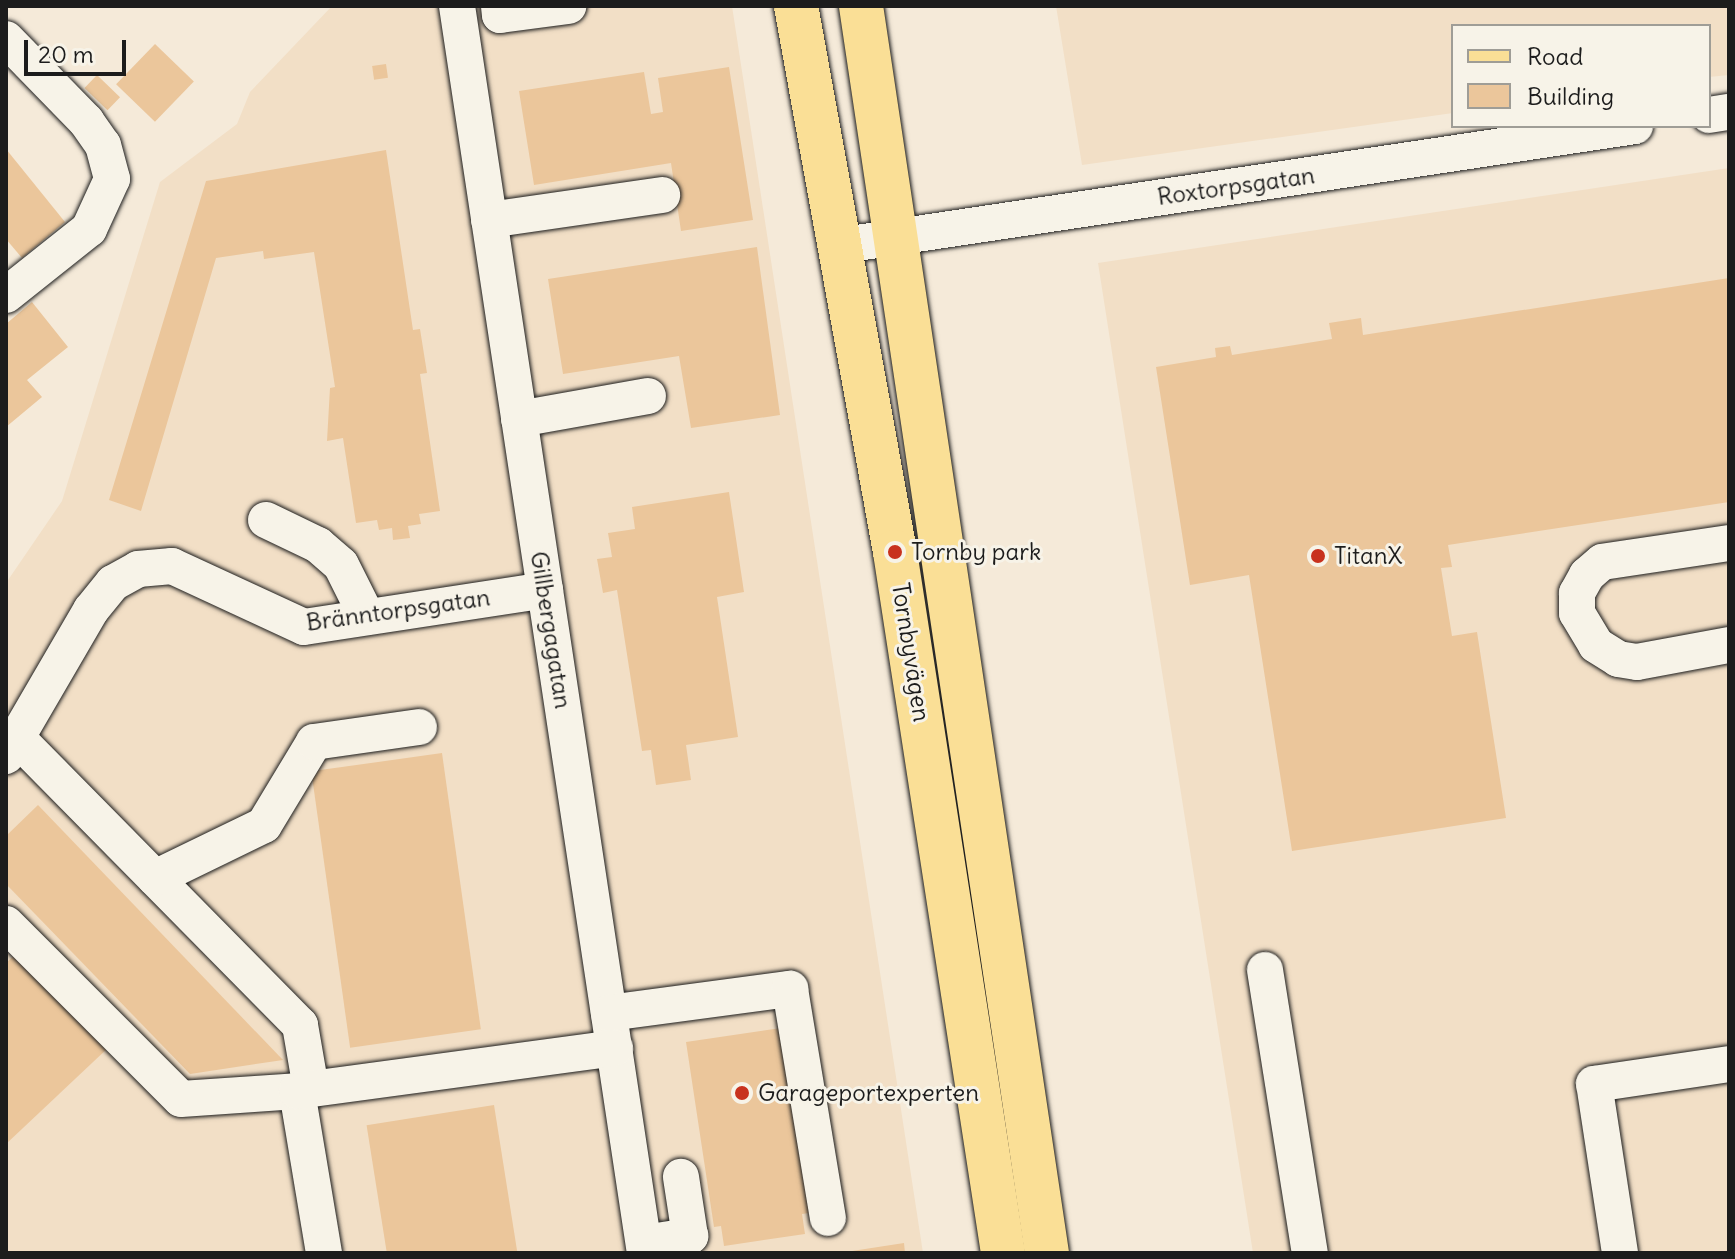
<!DOCTYPE html>
<meta charset="utf-8">
<style>
body{margin:0}
#map{position:relative;width:1735px;height:1259px;overflow:hidden;background:#f5ead9;font-family:Delius,sans-serif}
div>[style]{position:absolute}
[style*='--x']{left:calc(var(--x)*1px);top:calc(var(--y)*1px);width:calc(var(--w)*1px);rotate:calc(var(--a)*1deg)}
.built>*{inset:0;background:#f2dfc6}
.building>*{inset:0;background:#ebc69b;transform-origin:0 0}
.roads{filter:drop-shadow(0 0 2px #1c1c1c) drop-shadow(0 0 2px #1c1c1c)}
.minor>*{height:36px;margin:-18px;padding:0 18px;transform-origin:18px;border-radius:18px;background:#f7f3e8}
.major>*{height:44px;margin:-22px;padding:0 22px;transform-origin:22px;border-radius:22px;background:#fadf96}
.dots>*{width:22px;height:22px;translate:-50% -50%;box-sizing:border-box;border:4px solid #f7f3e8;border-radius:50%}
span{translate:-50% -50%;white-space:nowrap;text-align:center;line-height:1.15;-webkit-text-stroke:6px #f7f3e8;paint-order:stroke}
.street-label{font-size:24px;color:#1c1c1c}
.poi-label{font-size:24px;color:#1c1c1c}
.left{translate:0 -50%;text-align:left}
.frame{position:absolute;inset:0;border:8px solid #1c1c1c;pointer-events:none}
.legend{position:absolute;left:1451px;top:24px;width:260px;height:104px;box-sizing:border-box;background:#f7f3e8;border:2px solid #9f9d96;margin:0;padding:10px 14px;list-style:none;font-size:24px;color:#1c1c1c}
.legend li{display:flex;align-items:center;gap:16px;height:40px}
.legend b{width:40px;border:2px solid #9f9d96}
.scale{position:absolute;left:24px;top:40px;width:102px;height:36px;box-sizing:border-box;border:4px solid #1c1c1c;border-top:0;padding-left:10px;font-size:24px;line-height:28px;white-space:nowrap;color:#1c1c1c;-webkit-text-stroke:6px #f7f3e8;paint-order:stroke}
</style>
<div id="map">
<div class="built">
<i style="clip-path:polygon(332px 6px,732px 6px,923px 1253px,6px 1253px,6px 583px,62px 501px,160px 182px,237px 124px,250px 92px)"></i>
<i style="clip-path:polygon(1056px 6px,1729px 6px,1729px 75px,1709px 77px,1709px 26px,1453px 26px,1453px 113px,1082px 165px)"></i>
<i style="clip-path:polygon(1729px 168px,1729px 1253px,1253px 1253px,1098px 263px)"></i>
</div>
<div class="building">
<i style="left:155px;top:44px;width:54px;height:56px;rotate:44deg"></i>
<i style="left:386px;top:64px;width:14px;height:14px;rotate:82deg"></i>
<i style="clip-path:polygon(729px 67px,753px 220px,681px 231px,671px 163px,534px 185px,519px 91px,644px 72px,651px 114px,663px 112px,658px 78px)"></i>
<i style="left:97px;top:75px;width:32px;height:18px;rotate:44deg"></i>
<i style="clip-path:polygon(6px 149px,65px 222px,22px 258px,6px 239px)"></i>
<i style="clip-path:polygon(386px 150px,413px 330px,420px 329px,427px 373px,420px 374px,440px 511px,419px 514px,421px 524px,408px 526px,410px 538px,393px 540px,392px 528px,379px 530px,377px 520px,356px 523px,343px 438px,327px 441px,330px 388px,335px 387px,314px 252px,264px 259px,263px 251px,216px 258px,141px 511px,109px 500px,206px 181px)"></i>
<i style="clip-path:polygon(757px 247px,780px 415px,691px 428px,679px 356px,563px 374px,548px 279px)"></i>
<i style="clip-path:polygon(1729px 278px,1729px 502px,1448px 545px,1452px 567px,1441px 568px,1452px 636px,1477px 632px,1506px 818px,1292px 851px,1249px 575px,1190px 585px,1156px 367px,1216px 357px,1215px 348px,1230px 346px,1232px 355px,1332px 339px,1329px 323px,1361px 318px,1363px 335px)"></i>
<i style="clip-path:polygon(32px 302px,68px 347px,27px 380px,42px 397px,6px 427px,6px 324px)"></i>
<i style="clip-path:polygon(729px 492px,744px 592px,717px 597px,738px 737px,686px 745px,691px 780px,656px 785px,651px 750px,642px 751px,617px 590px,603px 593px,597px 559px,612px 557px,608px 533px,635px 529px,632px 507px)"></i>
<i style="left:442px;top:753px;width:279px;height:132px;rotate:82deg"></i>
<i style="clip-path:polygon(38px 805px,283px 1060px,190px 1074px,6px 884px,6px 836px)"></i>
<i style="clip-path:polygon(18px 952px,109px 1047px,6px 1144px,6px 963px)"></i>
<i style="clip-path:polygon(781px 1028px,809px 1213px,802px 1214px,805px 1234px,724px 1246px,721px 1226px,714px 1227px,686px 1042px)"></i>
<i style="left:494px;top:1105px;width:150px;height:129px;rotate:81deg"></i>
<i style="clip-path:polygon(904px 1243px,905px 1253px,852px 1253px,852px 1251px)"></i>
</div>
<div class="roads">
<div class="minor">
<i style="--x:457;--y:6;--w:1261;--a:81.43"></i>
<i style="--x:499;--y:6;--w:9;--a:84"></i>
<i style="--x:500;--y:15;--w:69;--a:-7.5"></i>
<i style="--x:6;--y:39;--w:115;--a:45.7"></i>
<i style="--x:86;--y:121;--w:29;--a:55"></i>
<i style="--x:103;--y:145;--w:35;--a:75"></i>
<i style="--x:112;--y:179;--w:55;--a:114.7"></i>
<i style="--x:89;--y:229;--w:106;--a:141.5"></i>
<i style="--x:1709;--y:115;--w:20;--a:-9"></i>
<i style="--x:489;--y:220;--w:175;--a:-8.2"></i>
<i style="--x:837;--y:246;--w:807;--a:-8.55"></i>
<i style="--x:519;--y:419;--w:131;--a:-10.1"></i>
<i style="--x:266;--y:520;--w:58;--a:25.7"></i>
<i style="--x:318;--y:545;--w:30;--a:41"></i>
<i style="--x:341;--y:565;--w:58;--a:63.4"></i>
<i style="--x:1729;--y:543;--w:128;--a:171.5"></i>
<i style="--x:1602;--y:562;--w:20;--a:139"></i>
<i style="--x:1587;--y:575;--w:21;--a:119"></i>
<i style="--x:1577;--y:593;--w:20;--a:90"></i>
<i style="--x:1577;--y:613;--w:37;--a:59"></i>
<i style="--x:1596;--y:645;--w:26;--a:32"></i>
<i style="--x:1618;--y:659;--w:19;--a:9"></i>
<i style="--x:1637;--y:662;--w:94;--a:-10.5"></i>
<i style="--x:15;--y:736;--w:406;--a:45.4"></i>
<i style="--x:300;--y:1025;--w:65;--a:80.2"></i>
<i style="--x:6;--y:756;--w:169;--a:-59.8"></i>
<i style="--x:91;--y:610;--w:35;--a:-51"></i>
<i style="--x:113;--y:583;--w:29;--a:-29"></i>
<i style="--x:138;--y:569;--w:34;--a:-5"></i>
<i style="--x:172;--y:566;--w:145;--a:24.8"></i>
<i style="--x:304;--y:627;--w:244;--a:-8.7"></i>
<i style="--x:155;--y:878;--w:121;--a:-25.9"></i>
<i style="--x:264;--y:825;--w:97;--a:-58.9"></i>
<i style="--x:314;--y:742;--w:106;--a:-8.1"></i>
<i style="--x:6;--y:924;--w:247;--a:45"></i>
<i style="--x:181;--y:1099;--w:116;--a:-3.9"></i>
<i style="--x:1265;--y:970;--w:287;--a:81"></i>
<i style="--x:609;--y:1013;--w:183;--a:-7.6"></i>
<i style="--x:790;--y:989;--w:232;--a:80.6"></i>
<i style="--x:644;--y:1243;--w:47;--a:-8.7"></i>
<i style="--x:690;--y:1236;--w:60;--a:-98.7"></i>
<i style="--x:324;--y:1253;--w:164;--a:-99.5"></i>
<i style="--x:297;--y:1091;--w:321;--a:-7.7"></i>
<i style="--x:1620;--y:1253;--w:171;--a:-98.7"></i>
<i style="--x:1594;--y:1084;--w:136;--a:-8.4"></i>
</div>
<div class="major">
<i style="--x:796;--y:6;--w:555;--a:79.72"></i>
<i style="--x:895;--y:552;--w:709;--a:81.24"></i>
<i style="--x:861;--y:6;--w:1261;--a:81.52"></i>
</div>
</div>
<div class="dots">
<i style="left:895px;top:552px;background:#c8321e"></i>
<i style="left:1318px;top:556px;background:#c8321e"></i>
<i style="left:742px;top:1093px;background:#c8321e"></i>
</div>
<div class="street-label">
<span style="left:1236px;top:186px;rotate:-8deg">Roxtorpsgatan</span>
<span style="left:398px;top:610px;rotate:-8deg">Bränntorpsgatan</span>
<span style="left:551px;top:630px;rotate:81deg">Gillbergagatan</span>
<span style="left:911px;top:652px;rotate:81deg">Tornbyvägen</span>
</div>
<div class="poi-label">
<span class="left" style="left:911px;top:552px">Tornby park</span>
<span class="left" style="left:1334px;top:556px">TitanX</span>
<span class="left" style="left:758px;top:1093px">Garageportexperten</span>
</div>
<div class="frame"></div>
<ul class="legend">
<li><b style="height:10px;background:#fadf96"></b>Road</li>
<li><b style="height:22px;background:#ebc69b"></b>Building</li>
</ul>
<div class="scale">20 m</div>
</div>
